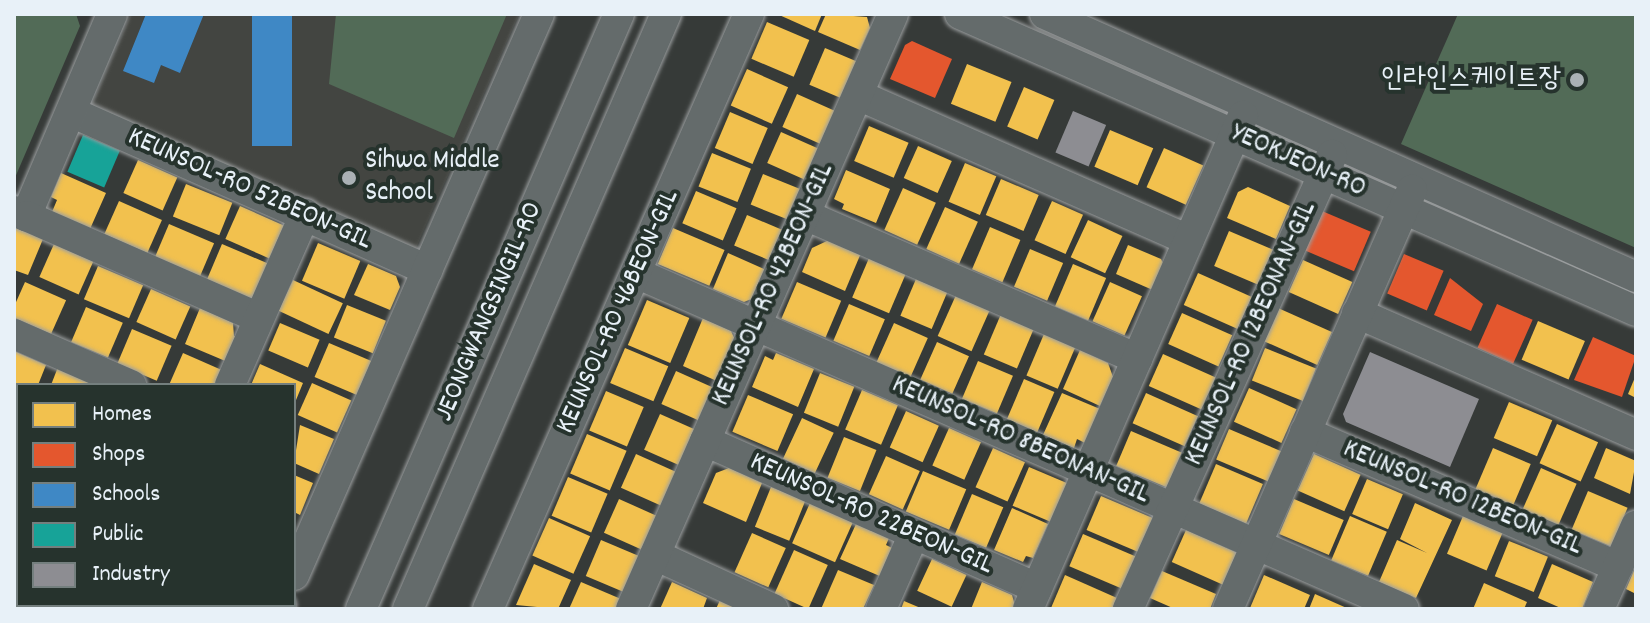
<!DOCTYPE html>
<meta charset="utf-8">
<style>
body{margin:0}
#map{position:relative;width:1650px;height:623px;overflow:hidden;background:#363a38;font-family:Dekko,"Poor Story",sans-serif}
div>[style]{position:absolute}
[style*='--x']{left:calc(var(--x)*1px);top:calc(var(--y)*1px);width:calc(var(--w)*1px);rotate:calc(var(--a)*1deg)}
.built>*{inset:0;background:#434541}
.green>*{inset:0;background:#526b57}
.homes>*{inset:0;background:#f2c14e;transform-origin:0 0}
.shops>*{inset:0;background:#e4572e;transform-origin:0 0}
.schools>*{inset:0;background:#3f88c5;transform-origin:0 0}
.public>*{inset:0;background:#17a398;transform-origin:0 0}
.industry>*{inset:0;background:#8d8d92;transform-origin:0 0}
.roads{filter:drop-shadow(0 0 2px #9b9e9f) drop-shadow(0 0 2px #9b9e9f)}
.minor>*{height:30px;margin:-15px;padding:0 15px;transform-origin:15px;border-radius:15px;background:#646b6b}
.dots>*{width:22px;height:22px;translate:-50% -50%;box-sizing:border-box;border:4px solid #26332d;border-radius:50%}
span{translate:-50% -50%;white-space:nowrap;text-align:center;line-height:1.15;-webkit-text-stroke:8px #26332d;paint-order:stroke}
.poi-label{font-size:28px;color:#e8f1f8}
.right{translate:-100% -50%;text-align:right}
.left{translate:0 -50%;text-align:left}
.street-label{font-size:28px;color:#e8f1f8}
.frame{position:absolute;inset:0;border:16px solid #e8f1f8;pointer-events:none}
.legend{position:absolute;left:16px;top:383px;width:280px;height:224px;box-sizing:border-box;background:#26332d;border:2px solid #747f7e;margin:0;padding:10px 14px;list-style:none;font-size:24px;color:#e8f1f8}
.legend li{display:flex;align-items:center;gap:16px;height:40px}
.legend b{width:40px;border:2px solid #747f7e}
</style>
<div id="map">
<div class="built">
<i style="clip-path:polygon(131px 14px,519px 14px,415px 250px,91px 106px)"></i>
</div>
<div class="green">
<i style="clip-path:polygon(14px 14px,76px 14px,80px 26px,14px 180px)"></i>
<i style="clip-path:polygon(336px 14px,507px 14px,454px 138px,329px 84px)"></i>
<i style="clip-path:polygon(1458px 14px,1636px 14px,1636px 248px,1401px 144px)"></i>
</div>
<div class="homes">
<i style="clip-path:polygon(777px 14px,822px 14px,815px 31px)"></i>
<i style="clip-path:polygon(826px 14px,867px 17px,870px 28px,860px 50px,818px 32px)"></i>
<i style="left:767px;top:22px;width:46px;height:40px;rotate:23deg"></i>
<i style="left:825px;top:48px;width:34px;height:40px;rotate:23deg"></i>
<i style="left:967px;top:64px;width:48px;height:43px;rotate:22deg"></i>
<i style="left:747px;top:69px;width:45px;height:40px;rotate:24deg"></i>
<i style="left:1024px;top:87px;width:33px;height:43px;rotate:23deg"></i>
<i style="left:797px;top:94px;width:43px;height:36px;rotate:24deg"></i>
<i style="left:730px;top:112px;width:41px;height:39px;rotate:23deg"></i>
<i style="left:869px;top:126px;width:43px;height:38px;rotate:23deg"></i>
<i style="left:1110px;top:130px;width:47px;height:40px;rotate:23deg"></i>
<i style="left:781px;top:132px;width:45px;height:34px;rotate:24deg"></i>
<i style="left:918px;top:146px;width:37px;height:35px;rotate:24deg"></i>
<i style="left:1164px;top:148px;width:43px;height:43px;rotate:24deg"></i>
<i style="left:712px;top:153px;width:42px;height:36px;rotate:22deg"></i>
<i style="left:138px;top:160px;width:43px;height:36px;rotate:24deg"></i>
<i style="left:965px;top:163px;width:34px;height:42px;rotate:23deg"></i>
<i style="clip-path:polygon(846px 170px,890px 189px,876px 223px,842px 209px,844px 204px,834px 199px)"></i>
<i style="clip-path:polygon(61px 173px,106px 193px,90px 229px,52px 212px,57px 200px,51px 197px)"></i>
<i style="left:763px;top:174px;width:42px;height:33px;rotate:22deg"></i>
<i style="left:1001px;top:179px;width:41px;height:39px;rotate:23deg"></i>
<i style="left:186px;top:184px;width:50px;height:35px;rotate:22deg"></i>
<i style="clip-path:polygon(1248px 187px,1290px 206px,1276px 239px,1227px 218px,1238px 192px)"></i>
<i style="left:903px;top:188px;width:36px;height:46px;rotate:24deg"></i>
<i style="left:696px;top:191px;width:44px;height:35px;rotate:23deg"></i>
<i style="left:119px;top:201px;width:47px;height:36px;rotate:24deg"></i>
<i style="left:1052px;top:201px;width:34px;height:43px;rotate:24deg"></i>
<i style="left:240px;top:206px;width:48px;height:36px;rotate:24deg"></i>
<i style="left:945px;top:207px;width:36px;height:46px;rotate:24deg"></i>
<i style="left:747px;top:215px;width:38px;height:33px;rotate:23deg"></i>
<i style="left:1088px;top:220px;width:38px;height:41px;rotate:25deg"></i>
<i style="left:169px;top:224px;width:49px;height:36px;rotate:23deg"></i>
<i style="clip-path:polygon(14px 226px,43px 239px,28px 275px,14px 270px)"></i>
<i style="left:990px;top:227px;width:33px;height:46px;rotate:23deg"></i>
<i style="left:673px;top:228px;width:56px;height:39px;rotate:23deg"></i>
<i style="left:1229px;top:231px;width:51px;height:38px;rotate:23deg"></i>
<i style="clip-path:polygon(829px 240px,861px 253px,845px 291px,802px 272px,812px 248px)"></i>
<i style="left:318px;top:243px;width:46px;height:41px;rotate:23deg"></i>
<i style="left:54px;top:244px;width:43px;height:36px;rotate:24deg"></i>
<i style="left:222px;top:244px;width:50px;height:39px;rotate:23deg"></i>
<i style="clip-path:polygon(1128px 245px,1161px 259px,1165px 267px,1155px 291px,1116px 274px)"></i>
<i style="left:1030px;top:249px;width:36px;height:41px;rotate:23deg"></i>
<i style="clip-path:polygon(728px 253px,766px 270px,754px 298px,744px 302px,713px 289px)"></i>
<i style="left:869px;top:258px;width:40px;height:43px;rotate:23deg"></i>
<i style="left:1303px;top:260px;width:54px;height:35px;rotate:24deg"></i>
<i style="clip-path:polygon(368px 264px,396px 276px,400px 287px,390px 310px,354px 295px)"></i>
<i style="left:1073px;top:264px;width:36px;height:46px;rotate:23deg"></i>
<i style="left:98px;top:266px;width:49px;height:36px;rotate:23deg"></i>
<i style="left:1198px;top:273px;width:59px;height:35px;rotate:24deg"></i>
<i style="left:916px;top:279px;width:34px;height:40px;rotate:23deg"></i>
<i style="left:293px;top:280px;width:55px;height:34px;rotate:25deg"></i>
<i style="left:25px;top:282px;width:45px;height:37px;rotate:24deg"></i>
<i style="left:797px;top:282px;width:48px;height:40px;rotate:23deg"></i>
<i style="left:1110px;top:282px;width:35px;height:43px;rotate:24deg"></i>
<i style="left:151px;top:289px;width:43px;height:36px;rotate:24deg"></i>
<i style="left:956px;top:295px;width:37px;height:45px;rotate:24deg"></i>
<i style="left:647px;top:300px;width:46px;height:49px;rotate:23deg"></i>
<i style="left:849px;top:304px;width:39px;height:40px;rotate:23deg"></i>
<i style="left:347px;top:305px;width:42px;height:35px;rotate:22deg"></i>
<i style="left:86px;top:307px;width:40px;height:38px;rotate:23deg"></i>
<i style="clip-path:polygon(200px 308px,233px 323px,234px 336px,240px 339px,230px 363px,185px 344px)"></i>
<i style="left:1278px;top:308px;width:59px;height:36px;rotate:24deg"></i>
<i style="left:1182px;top:313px;width:55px;height:34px;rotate:24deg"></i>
<i style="left:1001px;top:314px;width:36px;height:44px;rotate:23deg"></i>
<i style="clip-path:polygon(703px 318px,731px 331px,736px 342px,719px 382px,683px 366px)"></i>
<i style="left:1538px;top:321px;width:51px;height:42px;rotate:23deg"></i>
<i style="left:280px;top:323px;width:43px;height:30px;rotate:23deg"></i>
<i style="left:894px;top:323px;width:37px;height:45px;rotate:24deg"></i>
<i style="left:132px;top:329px;width:43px;height:38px;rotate:23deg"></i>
<i style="left:1044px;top:334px;width:34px;height:45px;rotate:23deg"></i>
<i style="left:937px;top:342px;width:35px;height:41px;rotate:24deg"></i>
<i style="left:329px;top:343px;width:46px;height:37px;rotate:23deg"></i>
<i style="left:625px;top:348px;width:47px;height:38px;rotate:23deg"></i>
<i style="left:1265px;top:348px;width:55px;height:35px;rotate:22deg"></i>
<i style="clip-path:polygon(1080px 350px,1108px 363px,1113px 377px,1100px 406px,1063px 389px)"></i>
<i style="clip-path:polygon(14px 351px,46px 365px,38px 385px,14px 390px)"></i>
<i style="clip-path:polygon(183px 353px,224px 371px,218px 385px,169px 385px)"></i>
<i style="clip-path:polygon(776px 353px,814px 369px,798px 407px,752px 387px,765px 356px,773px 360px)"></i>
<i style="left:1163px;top:354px;width:59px;height:35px;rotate:24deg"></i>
<i style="left:978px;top:361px;width:38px;height:41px;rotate:23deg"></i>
<i style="clip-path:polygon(260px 364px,303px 383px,294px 405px,294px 385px,251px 385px)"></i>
<i style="clip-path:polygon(58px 367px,99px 385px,51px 385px)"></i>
<i style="left:676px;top:371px;width:46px;height:36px;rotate:24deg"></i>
<i style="left:820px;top:373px;width:37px;height:43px;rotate:22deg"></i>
<i style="clip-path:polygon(1636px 375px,1636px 398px,1628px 394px)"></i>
<i style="left:1024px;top:379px;width:33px;height:46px;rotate:23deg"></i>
<i style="left:312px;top:383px;width:43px;height:35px;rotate:24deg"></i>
<i style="left:1249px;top:388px;width:52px;height:37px;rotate:24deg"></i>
<i style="left:862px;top:390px;width:39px;height:43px;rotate:23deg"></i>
<i style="left:606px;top:391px;width:41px;height:43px;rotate:23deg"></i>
<i style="clip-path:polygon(1062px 393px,1100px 409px,1085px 443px,1077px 439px,1074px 448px,1043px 435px)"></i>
<i style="left:1146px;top:393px;width:57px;height:33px;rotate:24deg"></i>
<i style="left:748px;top:395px;width:49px;height:40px;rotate:23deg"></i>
<i style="clip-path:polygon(14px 401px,18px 402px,14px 438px)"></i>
<i style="left:1509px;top:402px;width:47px;height:39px;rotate:23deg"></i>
<i style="left:906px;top:411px;width:36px;height:40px;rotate:24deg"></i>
<i style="left:660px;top:414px;width:39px;height:39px;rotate:24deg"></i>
<i style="left:802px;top:418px;width:35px;height:45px;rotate:25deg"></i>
<i style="left:1557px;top:424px;width:45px;height:43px;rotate:24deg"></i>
<i style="clip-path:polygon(300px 425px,334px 439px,319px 474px,294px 463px)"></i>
<i style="left:949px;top:428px;width:35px;height:41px;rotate:24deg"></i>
<i style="left:1229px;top:429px;width:58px;height:33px;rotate:23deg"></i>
<i style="left:1131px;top:431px;width:56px;height:38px;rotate:23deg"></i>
<i style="left:587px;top:434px;width:43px;height:43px;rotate:23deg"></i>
<i style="left:844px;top:437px;width:35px;height:44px;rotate:22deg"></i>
<i style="left:993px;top:448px;width:35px;height:43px;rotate:24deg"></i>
<i style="left:1493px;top:448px;width:41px;height:46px;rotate:23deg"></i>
<i style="clip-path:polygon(1606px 448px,1636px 461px,1630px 494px,1594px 478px)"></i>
<i style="left:636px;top:454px;width:49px;height:37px;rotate:24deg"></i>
<i style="left:1314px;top:454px;width:51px;height:40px;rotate:24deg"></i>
<i style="left:886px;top:456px;width:37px;height:42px;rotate:24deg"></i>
<i style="left:1216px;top:464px;width:51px;height:43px;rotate:23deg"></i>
<i style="left:1029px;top:467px;width:50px;height:42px;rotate:23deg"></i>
<i style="clip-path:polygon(729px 468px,762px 483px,746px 522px,703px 503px,716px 473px)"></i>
<i style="left:1541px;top:468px;width:39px;height:46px;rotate:24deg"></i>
<i style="left:923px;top:471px;width:47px;height:44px;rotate:23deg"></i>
<i style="left:14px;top:474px;width:4px;height:41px;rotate:27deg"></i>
<i style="clip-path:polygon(294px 475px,313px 483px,300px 515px,294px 512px)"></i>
<i style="left:568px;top:477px;width:43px;height:42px;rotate:23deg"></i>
<i style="left:1367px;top:479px;width:39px;height:38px;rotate:23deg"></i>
<i style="left:771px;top:487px;width:37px;height:43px;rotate:22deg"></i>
<i style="left:1588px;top:491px;width:43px;height:42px;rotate:23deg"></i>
<i style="left:972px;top:494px;width:34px;height:44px;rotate:23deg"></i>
<i style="left:1101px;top:496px;width:58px;height:37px;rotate:23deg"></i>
<i style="left:619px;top:499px;width:44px;height:37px;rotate:24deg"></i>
<i style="left:1294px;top:499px;width:54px;height:38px;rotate:23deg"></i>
<i style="left:810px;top:503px;width:47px;height:44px;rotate:24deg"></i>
<i style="clip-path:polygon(1415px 503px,1452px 520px,1416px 598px,1379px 582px,1397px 540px,1427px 553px,1400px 539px)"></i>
<i style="clip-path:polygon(1012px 508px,1048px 524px,1033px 558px,1026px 556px,1023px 562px,994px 550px)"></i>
<i style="left:1350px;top:516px;width:40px;height:48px;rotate:23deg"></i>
<i style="left:1463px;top:516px;width:43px;height:41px;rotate:23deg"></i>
<i style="left:549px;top:518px;width:45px;height:41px;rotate:24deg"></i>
<i style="clip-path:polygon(14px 522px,18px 524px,17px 565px,14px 563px)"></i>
<i style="clip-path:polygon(856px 524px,889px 538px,886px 545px,894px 549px,882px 577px,840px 559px)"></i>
<i style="left:1186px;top:530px;width:56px;height:35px;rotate:24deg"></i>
<i style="left:752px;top:533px;width:37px;height:43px;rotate:24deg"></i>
<i style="left:1083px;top:534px;width:58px;height:35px;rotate:23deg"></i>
<i style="left:601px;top:540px;width:47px;height:39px;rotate:23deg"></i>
<i style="left:1509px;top:541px;width:42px;height:38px;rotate:22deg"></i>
<i style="left:794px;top:550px;width:37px;height:48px;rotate:24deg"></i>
<i style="left:932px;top:559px;width:38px;height:35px;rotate:25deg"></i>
<i style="clip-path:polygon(534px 564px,571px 580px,558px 609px,516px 605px)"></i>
<i style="clip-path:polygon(1552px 564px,1593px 582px,1582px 609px,1563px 609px,1538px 598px)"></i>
<i style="clip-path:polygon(1636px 566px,1636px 594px,1626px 589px)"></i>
<i style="clip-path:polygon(838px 570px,874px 585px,863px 609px,821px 609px)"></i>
<i style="clip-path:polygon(1162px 571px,1216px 594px,1210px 609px,1175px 609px,1150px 598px)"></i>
<i style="clip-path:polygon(1065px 575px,1117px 598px,1112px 609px,1051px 608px)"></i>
<i style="clip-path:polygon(1264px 575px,1310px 595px,1304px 609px,1250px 608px)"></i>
<i style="clip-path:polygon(581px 582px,621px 599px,616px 609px,569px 609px)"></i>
<i style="clip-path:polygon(672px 582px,707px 598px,703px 609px,660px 609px)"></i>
<i style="clip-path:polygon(982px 582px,1012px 595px,1016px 609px,971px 609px)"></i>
<i style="clip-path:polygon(1484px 583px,1527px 602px,1524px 609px,1473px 609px)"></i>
<i style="clip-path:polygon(1315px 594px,1349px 609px,1309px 609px)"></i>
<i style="clip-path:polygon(720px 600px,739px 609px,716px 609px)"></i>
<i style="clip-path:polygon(904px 601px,923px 609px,901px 609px)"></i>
<i style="clip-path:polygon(154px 605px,195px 605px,205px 609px,152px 609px)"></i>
<i style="clip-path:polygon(220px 605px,266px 605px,218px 609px)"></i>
</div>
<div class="shops">
<i style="clip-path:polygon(912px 41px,952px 59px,935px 98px,890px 79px,905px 45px)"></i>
<i style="left:1322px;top:211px;width:53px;height:43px;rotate:23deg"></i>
<i style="left:1404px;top:254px;width:43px;height:43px;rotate:23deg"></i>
<i style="clip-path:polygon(1450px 278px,1483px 304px,1471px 331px,1434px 315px)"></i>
<i style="left:1497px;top:304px;width:39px;height:48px;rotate:24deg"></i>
<i style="clip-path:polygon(1593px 337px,1636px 356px,1622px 397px,1574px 380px)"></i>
</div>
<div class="schools">
<i style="clip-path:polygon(146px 14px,204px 14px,180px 73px,161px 65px,154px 83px,123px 71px)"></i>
<i style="left:252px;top:14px;width:40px;height:132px"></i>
</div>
<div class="public">
<i style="left:83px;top:135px;width:40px;height:40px;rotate:23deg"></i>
</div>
<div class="industry">
<i style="left:1073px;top:111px;width:36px;height:45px;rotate:23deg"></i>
<i style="clip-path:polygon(1370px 352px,1479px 399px,1450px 467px,1346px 422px,1343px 414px)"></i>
</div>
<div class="roads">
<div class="minor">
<i style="--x:960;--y:14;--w:738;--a:23.72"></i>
<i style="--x:1045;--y:14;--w:647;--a:23.99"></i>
<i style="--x:858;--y:95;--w:361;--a:23.7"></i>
<i style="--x:71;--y:112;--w:390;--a:23.9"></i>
<i style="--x:14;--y:211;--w:13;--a:23"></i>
<i style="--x:26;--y:216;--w:220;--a:-66.9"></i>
<i style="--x:805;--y:215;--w:362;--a:23.4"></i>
<i style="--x:26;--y:216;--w:254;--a:23.6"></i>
<i style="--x:636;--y:273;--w:838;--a:23.63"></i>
<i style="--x:1357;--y:313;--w:305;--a:23.6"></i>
<i style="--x:14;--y:334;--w:128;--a:23.6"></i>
<i style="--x:230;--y:385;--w:187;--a:-66.3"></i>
<i style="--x:1305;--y:432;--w:341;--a:23.3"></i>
<i style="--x:705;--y:441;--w:363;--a:23.9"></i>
<i style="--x:14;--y:458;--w:4;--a:14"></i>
<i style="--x:655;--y:555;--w:130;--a:24.6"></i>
<i style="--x:294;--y:575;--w:612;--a:-66.41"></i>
<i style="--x:14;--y:579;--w:4;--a:27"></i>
<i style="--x:74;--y:605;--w:10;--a:24"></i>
<i style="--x:132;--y:609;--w:4;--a:-63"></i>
<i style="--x:279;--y:609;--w:4;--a:-63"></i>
<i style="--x:361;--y:609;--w:649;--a:-66.56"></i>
<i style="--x:408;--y:609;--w:649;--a:-66.56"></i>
<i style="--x:488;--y:609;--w:650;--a:-66.32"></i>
<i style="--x:631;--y:609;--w:650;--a:-66.23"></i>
<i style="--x:881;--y:609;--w:82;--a:-66.3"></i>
<i style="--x:1028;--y:609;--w:538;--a:-66.44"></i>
<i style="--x:1128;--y:609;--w:498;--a:-65.8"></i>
<i style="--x:1228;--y:609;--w:458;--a:-66.3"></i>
<i style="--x:1599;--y:609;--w:91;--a:-66"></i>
</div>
</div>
<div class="dots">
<i style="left:1577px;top:80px;background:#aab1b5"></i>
<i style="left:349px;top:178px;background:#aab1b5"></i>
</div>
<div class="poi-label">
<span class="right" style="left:1561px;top:80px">인라인스케이트장</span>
<span class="left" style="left:365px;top:178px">Sihwa Middle<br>School</span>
</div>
<div class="street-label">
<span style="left:1298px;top:162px;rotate:24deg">YEOKJEON-RO</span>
<span style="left:249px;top:190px;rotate:24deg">KEUNSOL-RO 52BEON-GIL</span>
<span style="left:774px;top:285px;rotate:-66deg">KEUNSOL-RO 42BEON-GIL</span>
<span style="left:490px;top:312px;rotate:-67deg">JEONGWANGSINGIL-RO</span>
<span style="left:619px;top:312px;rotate:-66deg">KEUNSOL-RO 46BEON-GIL</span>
<span style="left:1252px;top:334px;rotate:-66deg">KEUNSOL-RO 12BEONAN-GIL</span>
<span style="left:1020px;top:441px;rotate:24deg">KEUNSOL-RO 8BEONAN-GIL</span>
<span style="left:1462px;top:499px;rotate:23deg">KEUNSOL-RO 12BEON-GIL</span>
<span style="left:871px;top:515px;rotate:24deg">KEUNSOL-RO 22BEON-GIL</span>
</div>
<div class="frame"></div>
<ul class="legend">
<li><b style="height:22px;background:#f2c14e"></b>Homes</li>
<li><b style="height:22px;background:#e4572e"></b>Shops</li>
<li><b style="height:22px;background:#3f88c5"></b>Schools</li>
<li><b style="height:22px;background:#17a398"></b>Public</li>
<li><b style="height:22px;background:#8d8d92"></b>Industry</li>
</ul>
</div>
